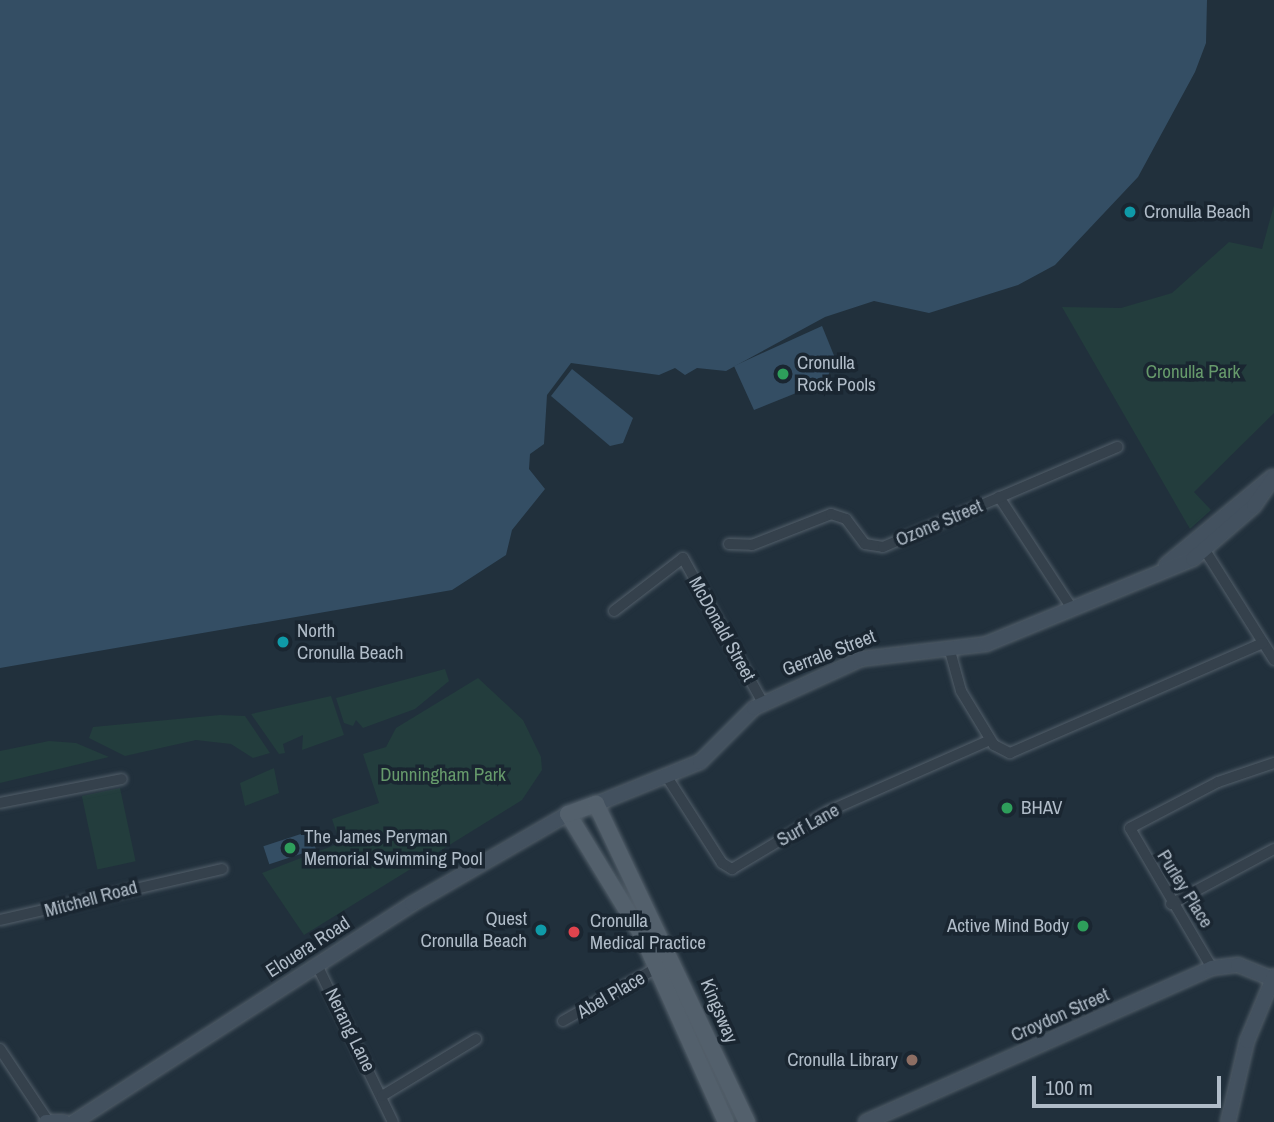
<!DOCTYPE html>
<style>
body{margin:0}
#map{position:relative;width:1274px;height:1122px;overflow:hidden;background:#21303c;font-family:"Archivo Narrow",sans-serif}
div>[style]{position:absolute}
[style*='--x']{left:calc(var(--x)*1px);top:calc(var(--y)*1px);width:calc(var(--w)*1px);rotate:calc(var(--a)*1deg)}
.green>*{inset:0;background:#233d3d;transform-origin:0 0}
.water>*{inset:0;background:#344e64;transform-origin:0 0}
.roads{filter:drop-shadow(0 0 2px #535f6a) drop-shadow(0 0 2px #535f6a)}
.street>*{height:10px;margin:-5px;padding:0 5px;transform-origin:5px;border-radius:5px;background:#35414c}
.secondary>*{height:14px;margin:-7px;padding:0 7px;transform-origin:7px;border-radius:7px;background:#43515f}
.primary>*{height:16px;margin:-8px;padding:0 8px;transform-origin:8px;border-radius:8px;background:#53606c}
.dots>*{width:19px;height:19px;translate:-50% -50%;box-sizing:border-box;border:4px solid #1a2631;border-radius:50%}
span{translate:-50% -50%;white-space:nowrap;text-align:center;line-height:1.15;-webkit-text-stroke:7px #1a2631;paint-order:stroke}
.poi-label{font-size:19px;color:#b0bcc8}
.left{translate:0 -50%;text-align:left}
.right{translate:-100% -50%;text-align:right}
.park-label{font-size:19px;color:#669a6b}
.street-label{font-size:19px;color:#b0bcc8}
.scale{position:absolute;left:1032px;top:1076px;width:189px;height:32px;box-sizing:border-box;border:4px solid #b0bcc8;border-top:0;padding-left:9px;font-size:21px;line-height:24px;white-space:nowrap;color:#b0bcc8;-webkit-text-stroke:5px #1a2631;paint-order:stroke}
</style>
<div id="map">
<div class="green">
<i style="clip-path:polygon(1274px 205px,1274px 413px,1194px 492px,1211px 510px,1190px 529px,1062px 307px,1121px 308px,1172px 293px,1229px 242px,1262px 249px)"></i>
<i style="clip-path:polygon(445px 669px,449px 681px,415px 709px,363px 728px,356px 720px,353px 726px,344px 723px,336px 698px)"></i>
<i style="clip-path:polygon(478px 678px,523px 720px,541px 757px,542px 770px,522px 800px,304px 935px,262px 873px,340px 843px,332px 819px,379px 803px,363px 754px,386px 747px,396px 728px)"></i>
<i style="clip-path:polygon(331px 696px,344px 735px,302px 750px,303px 735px,283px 744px,285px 753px,279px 754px,251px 714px)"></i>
<i style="clip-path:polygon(220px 715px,245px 716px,270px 753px,253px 758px,231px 744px,196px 740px,125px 756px,89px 738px,93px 727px)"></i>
<i style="clip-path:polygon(49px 741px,76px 743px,109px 757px,0 783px,0 751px)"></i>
<i style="clip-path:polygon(274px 768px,279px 793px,245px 806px,240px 783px)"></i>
<i style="left:120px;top:788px;width:75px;height:39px;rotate:78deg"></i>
</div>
<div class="water">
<i style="clip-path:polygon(0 0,1207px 0,1206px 43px,1195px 72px,1138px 177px,1055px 265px,1018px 285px,929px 313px,874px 301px,825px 317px,726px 371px,697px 368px,685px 375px,675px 368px,659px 375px,571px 363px,547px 395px,544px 444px,530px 454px,529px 469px,545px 489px,512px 530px,506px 555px,452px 590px,0 668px)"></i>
<i style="clip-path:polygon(822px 326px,835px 358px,826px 381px,754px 410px,734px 366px)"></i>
<i style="clip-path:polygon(572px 369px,633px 418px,623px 443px,610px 446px,551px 396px)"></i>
<i style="left:310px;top:831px;width:19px;height:49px;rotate:72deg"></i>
</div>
<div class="roads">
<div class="street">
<i style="--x:999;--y:497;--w:131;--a:56.8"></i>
<i style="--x:729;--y:544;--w:23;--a:2"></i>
<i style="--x:752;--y:545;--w:85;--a:-21.4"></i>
<i style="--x:831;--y:514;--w:16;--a:18"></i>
<i style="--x:846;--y:519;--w:31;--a:53"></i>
<i style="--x:865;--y:544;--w:18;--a:9"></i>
<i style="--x:883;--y:547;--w:255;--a:-23.1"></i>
<i style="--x:1201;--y:544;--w:137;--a:57.8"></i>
<i style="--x:614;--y:611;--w:87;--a:-37.5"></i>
<i style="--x:683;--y:558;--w:166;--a:61.1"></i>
<i style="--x:950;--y:651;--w:41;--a:74.6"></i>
<i style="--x:961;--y:691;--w:63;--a:58.6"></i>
<i style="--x:994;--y:745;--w:18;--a:27"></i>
<i style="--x:1010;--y:753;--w:276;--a:-23.5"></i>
<i style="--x:667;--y:777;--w:102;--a:57.4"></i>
<i style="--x:722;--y:863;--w:12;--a:31"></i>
<i style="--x:732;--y:869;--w:113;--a:-30.9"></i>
<i style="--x:829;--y:811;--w:176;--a:-23.8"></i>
<i style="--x:0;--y:803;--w:124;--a:-11.1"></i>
<i style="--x:1171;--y:904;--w:117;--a:-28.1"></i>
<i style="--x:0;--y:920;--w:228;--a:-12.9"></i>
<i style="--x:317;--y:965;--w:174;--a:64.2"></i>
<i style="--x:1212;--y:968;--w:162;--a:-120.4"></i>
<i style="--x:1130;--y:828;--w:99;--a:-27.6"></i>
<i style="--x:1218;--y:782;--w:59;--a:-18.7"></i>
<i style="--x:563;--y:1021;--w:109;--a:-29.6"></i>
<i style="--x:0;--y:1049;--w:87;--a:56.3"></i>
<i style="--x:382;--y:1096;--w:110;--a:-31.2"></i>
</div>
<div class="secondary">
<i style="--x:1166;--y:565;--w:138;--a:-39.7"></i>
<i style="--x:596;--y:804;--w:112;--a:-22"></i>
<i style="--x:700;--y:762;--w:76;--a:-45"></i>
<i style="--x:754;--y:708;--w:118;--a:-24.6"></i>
<i style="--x:861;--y:659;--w:126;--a:-6.8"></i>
<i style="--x:986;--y:644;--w:224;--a:-22.3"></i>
<i style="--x:1193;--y:559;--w:81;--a:-41"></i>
<i style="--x:1254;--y:506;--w:35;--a:-55"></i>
<i style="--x:46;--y:1122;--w:18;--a:0"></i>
<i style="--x:74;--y:1122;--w:402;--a:-32.8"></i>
<i style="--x:412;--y:904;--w:180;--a:-30"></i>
<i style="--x:866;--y:1122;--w:379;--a:-24"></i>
<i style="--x:1212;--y:968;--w:26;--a:-7"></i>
<i style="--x:1238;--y:965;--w:37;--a:22"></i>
<i style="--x:1228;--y:1122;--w:83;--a:-76.8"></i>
<i style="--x:1247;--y:1041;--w:70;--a:-67.4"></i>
</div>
<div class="primary">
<i style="--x:726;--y:1122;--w:205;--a:-114.2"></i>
<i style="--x:642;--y:935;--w:142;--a:-121.4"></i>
<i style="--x:568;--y:814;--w:30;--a:-20"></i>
<i style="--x:596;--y:804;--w:352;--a:64.6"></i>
</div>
</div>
<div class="dots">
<i style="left:1130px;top:212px;background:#0f9aa8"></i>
<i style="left:783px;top:374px;background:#2e9e5b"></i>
<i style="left:283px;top:642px;background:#0f9aa8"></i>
<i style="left:1007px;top:808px;background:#2e9e5b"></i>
<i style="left:290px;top:848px;background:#2e9e5b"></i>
<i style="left:1083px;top:926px;background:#2e9e5b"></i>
<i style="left:541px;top:930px;background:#0f9aa8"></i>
<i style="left:574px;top:932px;background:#e0444e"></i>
<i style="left:912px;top:1060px;background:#8d6e63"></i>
</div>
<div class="poi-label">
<span class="left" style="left:1144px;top:212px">Cronulla Beach</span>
<span class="left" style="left:797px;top:374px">Cronulla<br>Rock Pools</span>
<span class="left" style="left:297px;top:642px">North<br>Cronulla Beach</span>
<span class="left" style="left:1021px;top:808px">BHAV</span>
<span class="left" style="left:304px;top:848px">The James Peryman<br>Memorial Swimming Pool</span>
<span class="right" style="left:527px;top:930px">Quest<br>Cronulla Beach</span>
<span class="left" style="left:590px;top:932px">Cronulla<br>Medical Practice</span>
<span class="right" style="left:1069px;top:926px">Active Mind Body</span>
<span class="right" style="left:898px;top:1060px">Cronulla Library</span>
</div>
<div class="park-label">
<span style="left:1193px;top:372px">Cronulla Park</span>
<span style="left:443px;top:775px">Dunningham Park</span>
</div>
<div class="street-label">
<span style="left:939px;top:523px;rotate:-23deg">Ozone Street</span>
<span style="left:722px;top:629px;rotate:61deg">McDonald Street</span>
<span style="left:829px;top:653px;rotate:-21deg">Gerrale Street</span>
<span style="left:808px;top:825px;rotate:-29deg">Surf Lane</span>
<span style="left:1185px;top:889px;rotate:58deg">Purley Place</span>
<span style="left:91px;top:899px;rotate:-15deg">Mitchell Road</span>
<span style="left:308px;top:947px;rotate:-33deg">Elouera Road</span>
<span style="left:611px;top:995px;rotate:-30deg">Abel Place</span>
<span style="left:719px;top:1011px;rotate:67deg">Kingsway</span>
<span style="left:1060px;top:1015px;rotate:-24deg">Croydon Street</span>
<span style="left:350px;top:1030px;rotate:64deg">Nerang Lane</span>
</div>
<div class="scale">100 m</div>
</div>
